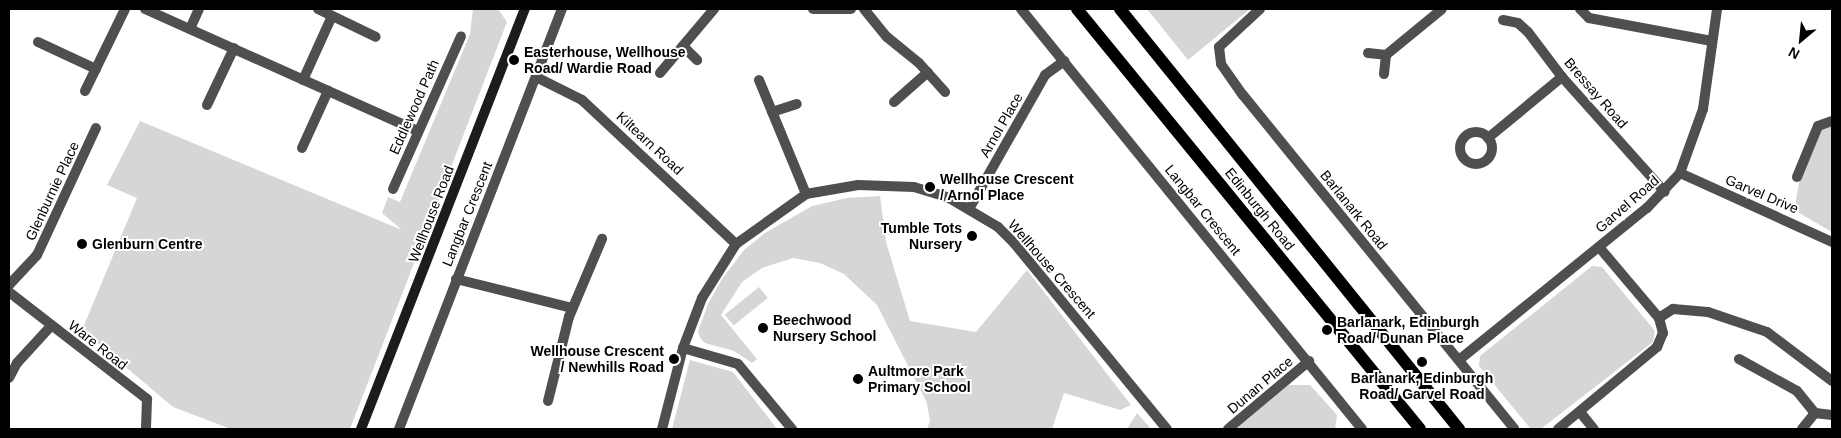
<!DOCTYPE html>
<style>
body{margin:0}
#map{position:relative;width:1841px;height:438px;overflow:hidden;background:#fff;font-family:Helvetica,sans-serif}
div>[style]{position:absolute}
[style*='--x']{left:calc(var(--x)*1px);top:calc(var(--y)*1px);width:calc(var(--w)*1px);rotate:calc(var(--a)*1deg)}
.green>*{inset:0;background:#d6d6d6;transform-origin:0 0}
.street>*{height:10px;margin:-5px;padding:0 5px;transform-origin:5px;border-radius:5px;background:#4f4f4f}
.street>.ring{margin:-5px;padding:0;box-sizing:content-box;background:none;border:10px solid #4f4f4f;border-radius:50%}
.secondary>*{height:10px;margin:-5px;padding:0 5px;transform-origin:5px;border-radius:5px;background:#1c1c1c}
.primary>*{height:12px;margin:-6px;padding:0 6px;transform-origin:6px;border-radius:6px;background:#000}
.dots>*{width:14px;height:14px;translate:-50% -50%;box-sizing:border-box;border:2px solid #fff;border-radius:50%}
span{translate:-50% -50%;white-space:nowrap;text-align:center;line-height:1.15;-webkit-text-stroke:4px #fff;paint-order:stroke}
.poi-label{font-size:14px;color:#000;font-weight:700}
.left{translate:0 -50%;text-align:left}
.right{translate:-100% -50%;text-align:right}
.street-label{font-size:14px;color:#000}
.frame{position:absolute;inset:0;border:10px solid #000;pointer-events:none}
.north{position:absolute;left:1776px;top:15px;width:50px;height:50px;-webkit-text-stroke:4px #fff;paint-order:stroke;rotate:208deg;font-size:14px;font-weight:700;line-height:20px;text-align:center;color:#000}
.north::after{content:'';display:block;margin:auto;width:18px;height:22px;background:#000;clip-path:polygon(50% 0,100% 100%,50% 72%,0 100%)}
</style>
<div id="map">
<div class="green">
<i style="clip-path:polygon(473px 9px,498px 9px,507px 22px,350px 429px,231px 429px,173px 407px,82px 330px,137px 198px,107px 185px,140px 121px,402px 230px,382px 213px,388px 197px,400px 202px,470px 34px)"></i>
<i style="clip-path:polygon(1147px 9px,1250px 9px,1188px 60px)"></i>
<i style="clip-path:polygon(1832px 126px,1832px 232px,1794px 210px,1806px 147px,1820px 130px)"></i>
<i style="clip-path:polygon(880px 196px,886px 242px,910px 321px,976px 332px,1027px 270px,1131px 405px,1120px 410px,1064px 393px,1052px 429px,927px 429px,930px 421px,927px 403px,877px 305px,844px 274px,820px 263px,793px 258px,762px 268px,742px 282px,721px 315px,757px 359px,752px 363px,734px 351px,705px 343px,700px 338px,698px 331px,708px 304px,722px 279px,744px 250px,765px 233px,812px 206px,847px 198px)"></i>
<i style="clip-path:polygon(1592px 266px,1602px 267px,1655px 331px,1653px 342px,1542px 428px,1530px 428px,1479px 366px,1480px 356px)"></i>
<i style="left:759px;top:287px;width:14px;height:44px;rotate:51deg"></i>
<i style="clip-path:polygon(690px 360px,733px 372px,777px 429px,672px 429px)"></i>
<i style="clip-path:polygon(1288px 385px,1310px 385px,1337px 415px,1335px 429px,1236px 429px)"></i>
<i style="clip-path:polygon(1137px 413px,1151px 429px,1127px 429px)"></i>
</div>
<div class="street">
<i style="--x:145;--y:9;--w:299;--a:24.1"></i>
<i style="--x:318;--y:9;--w:64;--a:25.8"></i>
<i style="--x:813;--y:9;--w:38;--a:0"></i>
<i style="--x:864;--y:9;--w:36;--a:51"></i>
<i style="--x:887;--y:37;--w:41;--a:39.1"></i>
<i style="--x:919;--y:63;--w:39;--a:48"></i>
<i style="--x:1021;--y:9;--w:541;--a:50.93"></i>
<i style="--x:1260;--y:9;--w:56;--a:137.2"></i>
<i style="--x:1219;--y:47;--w:17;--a:83"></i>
<i style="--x:1221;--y:64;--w:38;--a:55"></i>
<i style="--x:1243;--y:95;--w:430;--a:50.9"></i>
<i style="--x:1580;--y:9;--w:13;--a:45"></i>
<i style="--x:1589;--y:18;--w:125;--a:10.6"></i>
<i style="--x:1503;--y:20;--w:15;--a:11"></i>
<i style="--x:1518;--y:23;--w:13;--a:42"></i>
<i style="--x:1528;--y:32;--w:56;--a:52.9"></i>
<i style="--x:1562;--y:77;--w:154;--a:48.2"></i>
<i style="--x:190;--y:29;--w:22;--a:-66"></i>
<i style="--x:38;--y:42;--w:64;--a:25"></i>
<i style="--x:683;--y:46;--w:20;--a:45"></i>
<i style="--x:1368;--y:53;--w:18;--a:6"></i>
<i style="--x:660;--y:73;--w:84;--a:-49.8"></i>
<i style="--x:1384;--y:74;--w:19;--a:-84"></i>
<i style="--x:1386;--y:55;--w:72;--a:-39.4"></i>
<i style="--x:536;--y:77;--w:51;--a:26.6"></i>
<i style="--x:582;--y:100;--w:211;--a:43.1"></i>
<i style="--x:303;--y:80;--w:70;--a:-65.6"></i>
<i style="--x:759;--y:80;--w:123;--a:67.6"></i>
<i style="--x:85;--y:91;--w:91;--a:-64"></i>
<i style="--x:894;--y:102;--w:45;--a:-41.4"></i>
<i style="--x:207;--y:105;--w:63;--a:-64.7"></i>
<i style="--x:772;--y:112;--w:26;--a:-18"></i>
<i class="ring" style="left:1460px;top:132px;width:22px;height:22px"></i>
<i style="--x:1488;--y:138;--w:96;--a:-39.5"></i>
<i style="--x:302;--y:148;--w:63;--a:-65.5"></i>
<i style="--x:1680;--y:173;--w:167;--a:24.4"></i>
<i style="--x:1797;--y:177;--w:55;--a:-67.6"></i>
<i style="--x:1818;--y:126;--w:15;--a:-20"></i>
<i style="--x:393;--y:189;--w:167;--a:-66"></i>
<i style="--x:969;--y:209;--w:154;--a:-60.4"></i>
<i style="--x:1045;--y:75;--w:24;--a:-36"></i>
<i style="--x:456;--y:279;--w:120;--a:14"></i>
<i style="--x:9;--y:285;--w:41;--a:-47"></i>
<i style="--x:37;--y:255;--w:140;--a:-65.1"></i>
<i style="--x:9;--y:292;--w:175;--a:37.8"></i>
<i style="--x:147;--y:399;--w:30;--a:92"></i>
<i style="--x:1659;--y:318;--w:17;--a:-33"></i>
<i style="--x:1673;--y:309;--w:35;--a:5"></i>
<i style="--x:1708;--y:312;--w:62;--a:18.7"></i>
<i style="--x:1767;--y:332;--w:81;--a:37"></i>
<i style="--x:683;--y:348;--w:57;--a:16.2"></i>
<i style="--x:738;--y:364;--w:85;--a:50.3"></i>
<i style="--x:1739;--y:359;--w:66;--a:28.9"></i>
<i style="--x:1797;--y:391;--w:28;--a:51"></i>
<i style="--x:1815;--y:413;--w:17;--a:7"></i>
<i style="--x:1459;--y:360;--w:242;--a:-39"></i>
<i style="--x:1647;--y:208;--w:48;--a:-46.7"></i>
<i style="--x:1680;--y:173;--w:68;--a:-70.2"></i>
<i style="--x:1703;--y:109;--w:101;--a:-82"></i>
<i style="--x:9;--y:378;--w:17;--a:-62"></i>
<i style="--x:17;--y:363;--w:50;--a:-47.4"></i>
<i style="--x:548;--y:401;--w:87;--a:-76"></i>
<i style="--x:569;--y:317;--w:85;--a:-67.1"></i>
<i style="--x:1580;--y:412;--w:22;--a:51"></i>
<i style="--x:399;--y:429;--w:451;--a:-68.8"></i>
<i style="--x:662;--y:429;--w:84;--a:-75.5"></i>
<i style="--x:683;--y:348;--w:53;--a:-69.2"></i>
<i style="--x:702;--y:298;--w:64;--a:-57.8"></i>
<i style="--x:736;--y:244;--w:86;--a:-35.5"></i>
<i style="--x:806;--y:194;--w:53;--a:-9.8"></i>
<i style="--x:858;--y:185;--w:56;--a:2"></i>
<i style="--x:914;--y:187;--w:37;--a:17"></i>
<i style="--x:949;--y:198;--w:57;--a:30.6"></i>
<i style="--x:998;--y:227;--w:23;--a:45"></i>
<i style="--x:1014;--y:243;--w:241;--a:50.6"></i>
<i style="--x:1228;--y:429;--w:106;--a:-40"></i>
<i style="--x:1558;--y:429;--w:129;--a:-39.6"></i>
<i style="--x:1657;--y:347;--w:15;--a:-67"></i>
<i style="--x:1663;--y:333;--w:16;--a:-105"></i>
<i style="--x:1659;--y:318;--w:93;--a:-130.2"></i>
<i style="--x:1802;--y:429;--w:21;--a:-51"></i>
</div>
<div class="secondary">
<i style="--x:361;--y:429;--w:451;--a:-68.7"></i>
</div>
<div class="primary">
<i style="--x:1077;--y:9;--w:542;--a:50.76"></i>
<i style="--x:1120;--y:9;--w:540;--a:51.09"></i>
</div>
<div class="dots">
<i style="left:514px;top:60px;background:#000"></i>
<i style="left:930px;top:187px;background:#000"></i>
<i style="left:972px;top:236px;background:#000"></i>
<i style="left:82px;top:244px;background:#000"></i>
<i style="left:763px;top:328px;background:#000"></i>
<i style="left:1327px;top:330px;background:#000"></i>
<i style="left:674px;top:359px;background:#000"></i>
<i style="left:1422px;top:362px;background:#000"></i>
<i style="left:858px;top:379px;background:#000"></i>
</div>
<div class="poi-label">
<span class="left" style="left:524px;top:60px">Easterhouse, Wellhouse<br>Road/ Wardie Road</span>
<span class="left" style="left:940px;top:187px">Wellhouse Crescent<br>/ Arnol Place</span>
<span class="right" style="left:962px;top:236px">Tumble Tots<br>Nursery</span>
<span class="left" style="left:92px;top:244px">Glenburn Centre</span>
<span class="left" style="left:773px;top:328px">Beechwood<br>Nursery School</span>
<span class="left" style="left:1337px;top:330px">Barlanark, Edinburgh<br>Road/ Dunan Place</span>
<span class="right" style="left:664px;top:359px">Wellhouse Crescent<br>/ Newhills Road</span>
<span class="left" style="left:868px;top:379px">Aultmore Park<br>Primary School</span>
<span style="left:1422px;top:386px">Barlanark, Edinburgh<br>Road/ Garvel Road</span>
</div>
<div class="street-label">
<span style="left:1596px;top:93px;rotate:49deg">Bressay Road</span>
<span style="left:414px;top:107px;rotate:-66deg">Eddlewood Path</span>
<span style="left:1001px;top:125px;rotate:-60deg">Arnol Place</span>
<span style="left:650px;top:143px;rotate:43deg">Kiltearn Road</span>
<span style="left:52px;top:191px;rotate:-65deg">Glenburnie Place</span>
<span style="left:1762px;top:194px;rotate:23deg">Garvel Drive</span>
<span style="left:1627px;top:204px;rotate:-41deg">Garvel Road</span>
<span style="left:1260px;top:209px;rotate:51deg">Edinburgh Road</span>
<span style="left:1203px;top:210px;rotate:51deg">Langbar Crescent</span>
<span style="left:1354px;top:210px;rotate:51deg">Barlanark Road</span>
<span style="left:431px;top:214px;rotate:-69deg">Wellhouse Road</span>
<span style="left:467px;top:214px;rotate:-68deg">Langbar Crescent</span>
<span style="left:1052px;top:269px;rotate:49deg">Wellhouse Crescent</span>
<span style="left:98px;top:345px;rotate:38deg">Ware Road</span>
<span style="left:1260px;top:385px;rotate:-40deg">Dunan Place</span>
</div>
<div class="frame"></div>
<div class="north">N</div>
</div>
